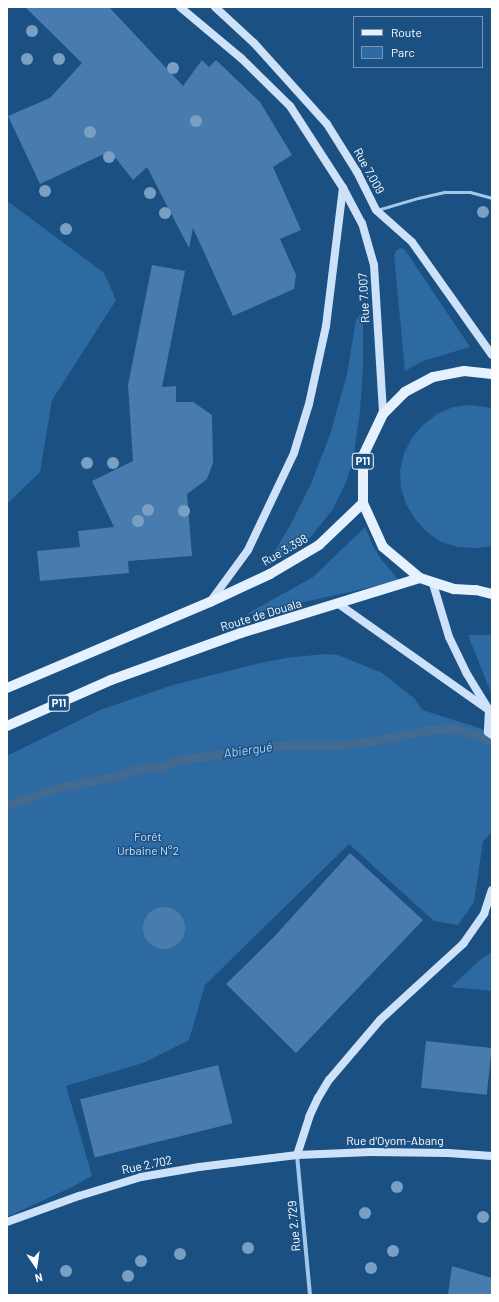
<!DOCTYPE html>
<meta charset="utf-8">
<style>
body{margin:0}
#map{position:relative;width:499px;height:1302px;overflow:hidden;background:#1b5083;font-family:Barlow,sans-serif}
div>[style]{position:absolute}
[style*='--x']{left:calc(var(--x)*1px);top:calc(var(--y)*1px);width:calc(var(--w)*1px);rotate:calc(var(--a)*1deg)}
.green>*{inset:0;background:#2e6aa2}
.stream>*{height:9px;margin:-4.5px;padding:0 4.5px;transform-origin:4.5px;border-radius:4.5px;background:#436a90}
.building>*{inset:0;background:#487cae;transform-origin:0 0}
.round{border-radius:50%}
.lane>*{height:3px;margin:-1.5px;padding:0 1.5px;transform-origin:1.5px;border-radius:1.5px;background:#a1c7eb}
.street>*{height:4px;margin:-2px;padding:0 2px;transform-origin:2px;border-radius:2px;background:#a1c7eb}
.secondary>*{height:8px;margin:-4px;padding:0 4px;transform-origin:4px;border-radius:4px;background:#cde2f8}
.primary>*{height:10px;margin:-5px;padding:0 5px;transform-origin:5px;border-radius:5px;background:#e5f1fe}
.trees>*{width:12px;height:12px;margin:-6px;border-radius:50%;background:#799fc3}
span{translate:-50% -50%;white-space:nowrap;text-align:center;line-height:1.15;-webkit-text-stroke:3px #1b5083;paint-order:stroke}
.shield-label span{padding:1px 3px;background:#1b5083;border:1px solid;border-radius:3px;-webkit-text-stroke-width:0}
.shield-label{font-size:11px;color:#fff;font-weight:700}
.street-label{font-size:12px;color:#fff}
.park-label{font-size:12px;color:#c6e0f8}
.water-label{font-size:13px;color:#acd1f2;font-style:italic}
.frame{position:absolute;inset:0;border:8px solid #fff;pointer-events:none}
.legend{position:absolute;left:353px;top:16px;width:130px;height:52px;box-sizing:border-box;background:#1b5083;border:1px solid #7696b5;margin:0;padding:5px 7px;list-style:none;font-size:12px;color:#fff}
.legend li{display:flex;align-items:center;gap:8px;height:20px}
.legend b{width:20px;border:1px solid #7696b5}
.north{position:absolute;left:16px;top:1246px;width:40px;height:40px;-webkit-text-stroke:3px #1b5083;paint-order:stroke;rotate:167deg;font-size:11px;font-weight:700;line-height:16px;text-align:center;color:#fff}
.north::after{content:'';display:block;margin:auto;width:14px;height:18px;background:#fff;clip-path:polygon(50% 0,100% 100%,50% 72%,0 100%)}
</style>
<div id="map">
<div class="green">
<i style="clip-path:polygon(7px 202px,10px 203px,104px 273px,116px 300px,52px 400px,40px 472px,7px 504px)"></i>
<i style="clip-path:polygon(401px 248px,405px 250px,470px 347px,423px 361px,405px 371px,394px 255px,397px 250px)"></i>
<i style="clip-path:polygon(360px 314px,363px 317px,363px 367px,360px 411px,353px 460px,346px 482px,333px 509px,309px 539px,289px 554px,271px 562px,269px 561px,291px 524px,310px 486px,330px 435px,347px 374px,356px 321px)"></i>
<i style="clip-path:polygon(470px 405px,492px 408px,492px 546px,475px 548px,458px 547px,441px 542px,427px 532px,415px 519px,406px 504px,401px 488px,400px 470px,404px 453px,412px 438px,423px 425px,437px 414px,453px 407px)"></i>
<i style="clip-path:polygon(365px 527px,373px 546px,381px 559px,399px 581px,245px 615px,313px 577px)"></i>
<i style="clip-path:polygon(468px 635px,492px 635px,492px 695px)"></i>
<i style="clip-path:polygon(325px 654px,338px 655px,382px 673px,415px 699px,422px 710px,492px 732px,492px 832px,483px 841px,474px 902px,458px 925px,434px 921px,349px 844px,205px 985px,189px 1040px,143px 1063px,66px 1086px,92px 1176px,72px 1187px,7px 1217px,7px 756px,100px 710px,173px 685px,260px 663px,286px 658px)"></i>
<i style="clip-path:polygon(492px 952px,492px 991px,451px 987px,481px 959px)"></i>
</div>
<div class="stream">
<i style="--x:7;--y:805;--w:53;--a:-18.8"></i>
<i style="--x:57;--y:788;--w:60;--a:-11.5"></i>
<i style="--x:116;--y:776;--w:29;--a:-18"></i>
<i style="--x:144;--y:767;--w:18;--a:0"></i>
<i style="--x:162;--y:767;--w:17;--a:-24"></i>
<i style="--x:178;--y:760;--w:109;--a:-7.9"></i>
<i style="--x:286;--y:745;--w:50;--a:0"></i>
<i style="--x:336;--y:745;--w:36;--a:-6"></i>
<i style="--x:372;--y:741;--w:57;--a:-11.1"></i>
<i style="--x:428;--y:730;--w:26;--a:-4"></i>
<i style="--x:454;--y:728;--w:40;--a:18"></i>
</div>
<div class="building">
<i style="clip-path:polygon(25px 7px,109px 7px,183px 86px,202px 60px,209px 67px,216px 60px,260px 102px,292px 155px,273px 167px,301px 230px,280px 239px,296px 275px,294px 289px,233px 316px,193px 228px,189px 248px,147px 167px,133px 180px,110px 151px,40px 184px,8px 116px,50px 98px,82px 63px)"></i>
<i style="clip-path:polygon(152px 265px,185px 271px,162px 387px,176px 386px,176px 402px,193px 402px,212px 415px,213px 463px,207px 479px,187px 494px,192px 556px,128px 561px,129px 573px,40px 581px,37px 551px,80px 547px,78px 531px,114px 527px,92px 481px,133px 461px,128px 385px)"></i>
<i style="clip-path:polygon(350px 853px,423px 920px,296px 1053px,226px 984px,273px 938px)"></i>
<i class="round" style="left:143px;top:907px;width:42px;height:42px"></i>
<i style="left:426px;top:1041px;width:66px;height:47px;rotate:6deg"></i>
<i style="left:218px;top:1065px;width:60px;height:142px;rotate:76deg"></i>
<i style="clip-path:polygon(452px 1266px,492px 1278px,492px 1295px,448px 1295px)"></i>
</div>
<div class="lane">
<i style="--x:377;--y:210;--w:43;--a:-16.3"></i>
<i style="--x:418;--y:198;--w:28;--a:-13"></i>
<i style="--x:445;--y:192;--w:25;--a:0"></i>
<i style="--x:470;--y:192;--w:23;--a:15"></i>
</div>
<div class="street">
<i style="--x:297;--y:1155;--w:141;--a:84.7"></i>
</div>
<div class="secondary">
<i style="--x:180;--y:7;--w:80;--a:39.9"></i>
<i style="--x:241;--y:58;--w:69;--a:44.4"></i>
<i style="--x:290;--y:106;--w:98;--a:57.1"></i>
<i style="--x:343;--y:188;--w:40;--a:62"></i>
<i style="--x:362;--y:223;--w:44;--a:74.1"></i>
<i style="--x:374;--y:265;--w:149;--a:86.5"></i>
<i style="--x:215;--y:7;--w:53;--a:42.7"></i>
<i style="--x:254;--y:43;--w:109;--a:48"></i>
<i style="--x:327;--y:124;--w:57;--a:58"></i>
<i style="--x:357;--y:172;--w:42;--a:63.4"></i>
<i style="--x:376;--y:210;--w:48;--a:41.6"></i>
<i style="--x:412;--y:242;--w:138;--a:54.7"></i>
<i style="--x:433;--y:584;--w:55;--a:73.2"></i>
<i style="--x:449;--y:637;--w:41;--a:64.1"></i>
<i style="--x:467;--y:674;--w:42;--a:58.6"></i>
<i style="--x:489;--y:710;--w:22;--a:93"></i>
<i style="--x:488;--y:732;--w:5;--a:37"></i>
<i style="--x:210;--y:602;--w:64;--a:-53.8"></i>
<i style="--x:248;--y:550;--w:107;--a:-64.6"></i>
<i style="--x:294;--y:453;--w:51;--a:-73"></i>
<i style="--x:309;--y:404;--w:80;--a:-77.7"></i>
<i style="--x:326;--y:326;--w:139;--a:-83"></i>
<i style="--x:340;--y:605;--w:182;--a:35.2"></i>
<i style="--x:297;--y:1155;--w:40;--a:-72"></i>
<i style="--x:309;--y:1117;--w:21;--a:-65"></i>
<i style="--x:318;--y:1098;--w:21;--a:-59"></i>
<i style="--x:329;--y:1080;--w:79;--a:-49.6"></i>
<i style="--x:380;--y:1020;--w:113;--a:-42.5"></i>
<i style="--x:463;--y:944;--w:37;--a:-55"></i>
<i style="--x:484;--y:914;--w:25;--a:-72"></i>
<i style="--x:7;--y:1222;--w:77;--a:-19.9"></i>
<i style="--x:79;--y:1196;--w:65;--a:-17"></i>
<i style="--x:141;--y:1177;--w:59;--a:-9.8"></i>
<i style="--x:199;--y:1167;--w:99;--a:-7"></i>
<i style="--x:297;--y:1155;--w:74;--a:-2.3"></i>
<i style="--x:371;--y:1152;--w:77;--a:0.7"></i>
<i style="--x:448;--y:1153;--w:44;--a:3.9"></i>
</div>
<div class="primary">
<i style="--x:492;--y:374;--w:28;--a:-174"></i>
<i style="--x:464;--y:371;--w:32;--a:169"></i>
<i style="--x:433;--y:377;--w:32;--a:152"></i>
<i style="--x:405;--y:392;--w:31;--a:135"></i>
<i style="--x:383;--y:414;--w:47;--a:115.5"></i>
<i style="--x:363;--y:456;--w:47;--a:90"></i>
<i style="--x:363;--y:503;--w:48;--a:65.6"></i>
<i style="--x:383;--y:547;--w:48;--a:40"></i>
<i style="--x:420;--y:578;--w:36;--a:18"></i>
<i style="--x:454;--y:589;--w:22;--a:3"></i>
<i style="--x:476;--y:590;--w:16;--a:14"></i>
<i style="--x:7;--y:688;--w:220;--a:-23"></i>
<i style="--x:210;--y:602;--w:66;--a:-25"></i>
<i style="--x:270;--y:574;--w:57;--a:-30.6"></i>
<i style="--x:319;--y:545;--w:61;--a:-43.7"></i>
<i style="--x:7;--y:726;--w:114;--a:-23.9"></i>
<i style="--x:111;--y:680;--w:138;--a:-19.9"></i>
<i style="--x:241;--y:633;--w:187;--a:-17.1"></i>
</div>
<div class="trees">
<i style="left:32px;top:31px"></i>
<i style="left:27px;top:59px"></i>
<i style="left:59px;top:59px"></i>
<i style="left:173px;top:68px"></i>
<i style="left:196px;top:121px"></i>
<i style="left:90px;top:132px"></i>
<i style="left:109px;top:157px"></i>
<i style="left:45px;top:191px"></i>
<i style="left:150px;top:193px"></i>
<i style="left:483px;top:212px"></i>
<i style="left:165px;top:213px"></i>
<i style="left:66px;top:229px"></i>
<i style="left:87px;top:463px"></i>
<i style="left:113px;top:463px"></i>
<i style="left:148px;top:510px"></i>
<i style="left:184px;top:511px"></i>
<i style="left:138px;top:521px"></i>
<i style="left:397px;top:1187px"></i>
<i style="left:365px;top:1213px"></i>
<i style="left:483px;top:1217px"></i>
<i style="left:248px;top:1248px"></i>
<i style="left:393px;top:1251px"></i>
<i style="left:180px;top:1254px"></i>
<i style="left:141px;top:1261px"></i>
<i style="left:371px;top:1268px"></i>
<i style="left:66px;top:1271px"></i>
<i style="left:128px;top:1276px"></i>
</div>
<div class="shield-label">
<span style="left:363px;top:461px">P11</span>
<span style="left:59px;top:703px">P11</span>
</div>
<div class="street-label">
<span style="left:369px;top:171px;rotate:61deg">Rue 7.009</span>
<span style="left:364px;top:298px;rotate:-93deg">Rue 7.007</span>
<span style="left:285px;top:550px;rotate:-30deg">Rue 3.398</span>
<span style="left:261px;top:615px;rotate:-17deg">Route de Douala</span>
<span style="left:395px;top:1141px">Rue d'Oyom-Abang</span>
<span style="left:147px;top:1165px;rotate:-12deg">Rue 2.702</span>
<span style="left:294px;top:1226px;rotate:-95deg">Rue 2.729</span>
</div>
<div class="park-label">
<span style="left:148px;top:844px">Forêt<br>Urbaine N°2</span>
</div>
<div class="water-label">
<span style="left:248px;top:750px;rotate:-8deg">Abiergué</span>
</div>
<div class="frame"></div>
<ul class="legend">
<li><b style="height:5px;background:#e5f1fe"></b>Route</li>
<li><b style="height:11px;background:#2e6aa2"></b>Parc</li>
</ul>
<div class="north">N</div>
</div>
